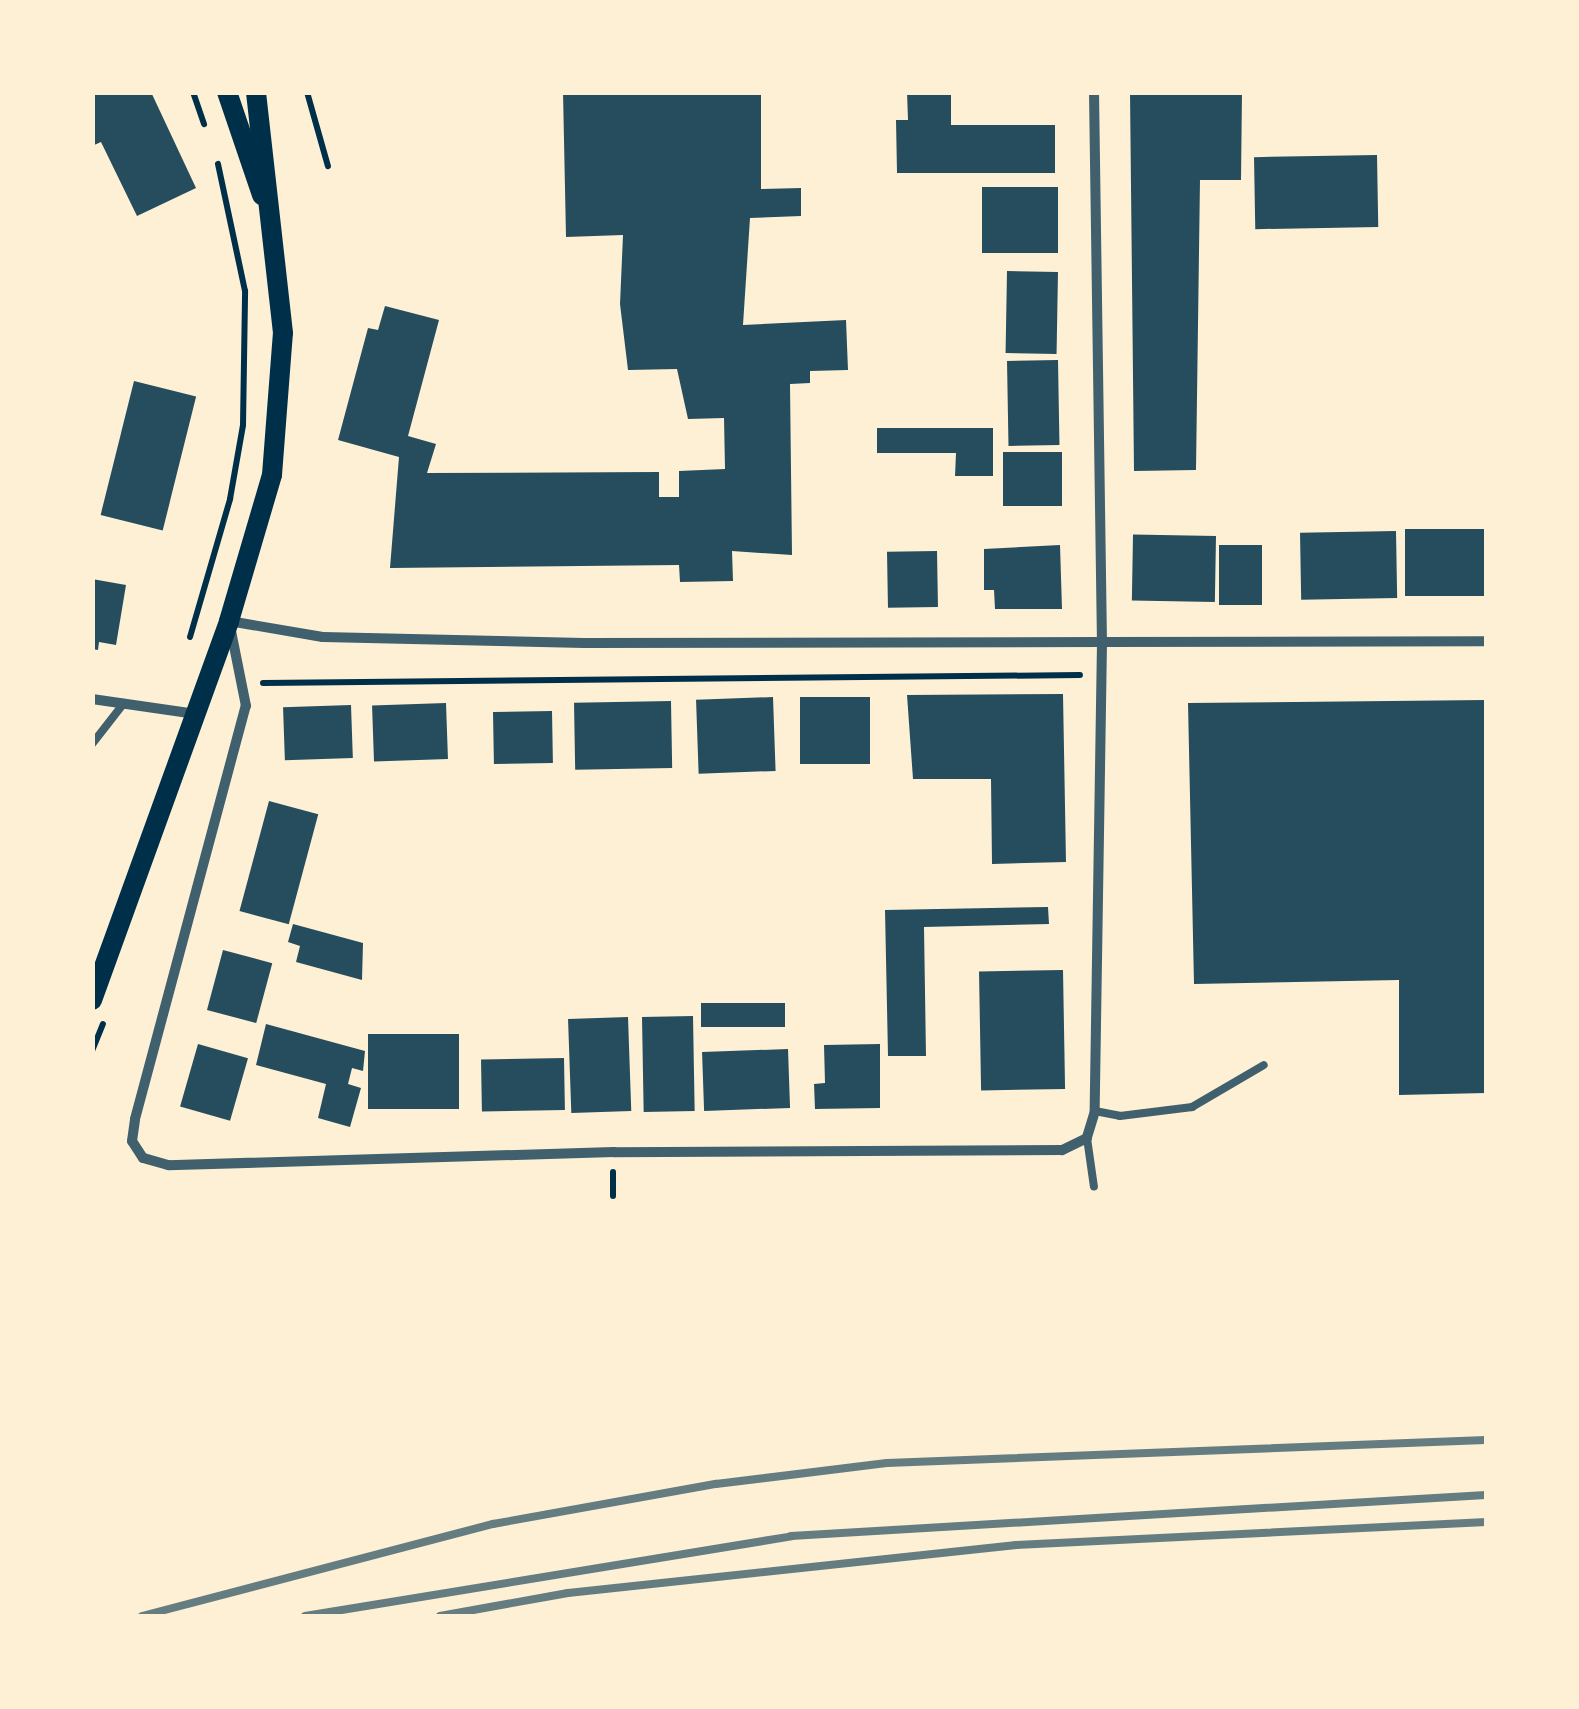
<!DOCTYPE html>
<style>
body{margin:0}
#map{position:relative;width:1579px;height:1709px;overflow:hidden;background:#fdf0d5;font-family:"Source Sans 3",sans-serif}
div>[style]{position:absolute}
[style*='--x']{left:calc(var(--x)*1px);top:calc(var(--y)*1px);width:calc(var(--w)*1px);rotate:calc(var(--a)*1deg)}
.building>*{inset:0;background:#264d5e;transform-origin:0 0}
.path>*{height:6px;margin:-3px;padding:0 3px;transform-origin:3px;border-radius:3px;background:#003049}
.service>*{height:8px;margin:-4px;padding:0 4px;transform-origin:4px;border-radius:4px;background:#3f606c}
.minor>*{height:10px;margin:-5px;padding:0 5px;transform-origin:5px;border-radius:5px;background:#3f606c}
.secondary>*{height:20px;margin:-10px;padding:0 10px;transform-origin:10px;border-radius:10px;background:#003049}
.rail>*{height:8px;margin:-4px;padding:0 4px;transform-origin:4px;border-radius:4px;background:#657d81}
span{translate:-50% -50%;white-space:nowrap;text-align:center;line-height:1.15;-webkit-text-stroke:9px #fdf0d5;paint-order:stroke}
.frame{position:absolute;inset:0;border:95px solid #fdf0d5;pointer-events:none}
</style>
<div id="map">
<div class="building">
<i style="clip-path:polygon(92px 92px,151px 92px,196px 188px,137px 216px,101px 142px,92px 146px)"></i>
<i style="clip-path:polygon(563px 92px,761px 92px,761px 189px,801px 188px,801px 216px,750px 218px,743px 325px,846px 320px,848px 370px,810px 371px,810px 383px,790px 384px,792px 555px,732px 551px,733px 581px,680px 582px,679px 565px,390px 568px,399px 457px,338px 440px,368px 328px,378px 330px,385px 306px,439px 320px,408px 436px,436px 444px,427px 473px,659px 472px,659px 497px,679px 497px,679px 471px,725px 469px,724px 418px,688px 419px,677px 369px,628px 370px,620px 304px,623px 235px,566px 237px)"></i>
<i style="clip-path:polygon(907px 92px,951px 92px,951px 125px,1055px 125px,1055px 173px,897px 173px,896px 120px,908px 120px)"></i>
<i style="clip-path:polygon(1130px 92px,1242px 92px,1241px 180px,1200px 180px,1196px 470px,1134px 471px)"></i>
<i style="left:1377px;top:155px;width:72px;height:123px;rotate:89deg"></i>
<i style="left:982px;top:187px;width:76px;height:66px"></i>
<i style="left:1007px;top:271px;width:51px;height:82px;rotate:1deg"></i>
<i style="left:1058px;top:360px;width:85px;height:51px;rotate:89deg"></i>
<i style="left:134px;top:381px;width:64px;height:138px;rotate:14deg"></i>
<i style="clip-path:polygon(877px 428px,993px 428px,993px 476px,955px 476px,956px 453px,877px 453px)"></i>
<i style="left:1003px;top:452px;width:59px;height:54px"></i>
<i style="left:1486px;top:529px;width:67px;height:81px;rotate:90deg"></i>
<i style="left:1396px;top:531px;width:67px;height:96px;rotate:89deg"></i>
<i style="left:1216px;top:536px;width:66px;height:83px;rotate:91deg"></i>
<i style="clip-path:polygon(1060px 545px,1062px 609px,995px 609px,994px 590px,984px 590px,984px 549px)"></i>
<i style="left:1219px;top:545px;width:43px;height:60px"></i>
<i style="left:937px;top:551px;width:56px;height:50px;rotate:89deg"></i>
<i style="clip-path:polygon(92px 579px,126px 585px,116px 645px,99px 642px,98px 650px,92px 649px)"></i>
<i style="clip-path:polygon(1063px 694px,1066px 862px,992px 864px,991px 779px,913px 779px,907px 695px)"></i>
<i style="left:773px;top:697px;width:74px;height:77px;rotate:88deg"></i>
<i style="left:870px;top:697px;width:67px;height:70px;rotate:90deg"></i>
<i style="clip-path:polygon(1486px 700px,1486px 1093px,1399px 1095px,1399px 980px,1194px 984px,1188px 703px)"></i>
<i style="left:671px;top:701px;width:67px;height:97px;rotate:89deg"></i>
<i style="left:446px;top:703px;width:56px;height:74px;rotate:88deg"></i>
<i style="left:351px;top:705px;width:53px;height:68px;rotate:88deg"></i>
<i style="left:552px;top:711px;width:52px;height:59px;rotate:89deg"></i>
<i style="left:269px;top:801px;width:51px;height:114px;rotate:15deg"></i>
<i style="clip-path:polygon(1048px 907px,1049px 924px,924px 927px,926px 1056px,888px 1056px,885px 910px)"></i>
<i style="clip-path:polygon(293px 924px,363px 943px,362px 980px,296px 962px,300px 946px,288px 942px)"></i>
<i style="left:223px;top:950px;width:51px;height:62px;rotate:15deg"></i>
<i style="left:1063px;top:970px;width:119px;height:84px;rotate:89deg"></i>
<i style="left:785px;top:1003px;width:24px;height:84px;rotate:90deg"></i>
<i style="left:693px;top:1016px;width:95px;height:51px;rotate:89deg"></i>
<i style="left:628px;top:1017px;width:94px;height:60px;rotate:88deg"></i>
<i style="clip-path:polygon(266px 1024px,365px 1051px,363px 1071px,352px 1068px,348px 1084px,361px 1088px,350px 1127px,318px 1118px,326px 1084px,256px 1065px)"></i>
<i style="left:368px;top:1034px;width:91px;height:75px"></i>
<i style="left:198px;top:1044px;width:52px;height:65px;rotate:16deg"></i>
<i style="clip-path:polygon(880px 1044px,880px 1108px,815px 1109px,814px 1084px,825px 1083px,824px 1045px)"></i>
<i style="left:788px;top:1049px;width:59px;height:86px;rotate:88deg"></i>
<i style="left:564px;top:1058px;width:52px;height:83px;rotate:89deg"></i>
</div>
<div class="path">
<i style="--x:193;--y:92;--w:34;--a:71"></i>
<i style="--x:307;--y:92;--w:77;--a:74.2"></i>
<i style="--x:190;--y:637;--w:144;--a:-73.8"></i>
<i style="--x:230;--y:499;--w:75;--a:-80"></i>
<i style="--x:243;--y:425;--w:134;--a:-89.1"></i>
<i style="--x:245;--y:291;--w:130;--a:-102"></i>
<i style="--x:263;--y:683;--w:817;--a:-0.56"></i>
<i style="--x:92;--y:1051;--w:29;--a:-68"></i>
<i style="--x:613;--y:1196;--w:24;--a:-90"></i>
</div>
<div class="service">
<i style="--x:92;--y:744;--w:52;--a:-52"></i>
<i style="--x:1095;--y:1111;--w:25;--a:11"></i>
<i style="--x:1120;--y:1116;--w:73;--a:-7.1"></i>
<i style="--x:1192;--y:1107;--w:83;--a:-30.3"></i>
<i style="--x:1087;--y:1138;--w:49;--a:81.9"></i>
</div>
<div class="minor">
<i style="--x:1094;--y:92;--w:550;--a:89.17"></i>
<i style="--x:1102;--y:642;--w:469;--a:90.9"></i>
<i style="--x:1095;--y:1111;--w:28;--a:107"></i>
<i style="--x:1087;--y:1138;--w:28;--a:154"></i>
<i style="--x:1062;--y:1150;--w:448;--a:179.7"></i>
<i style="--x:614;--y:1152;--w:446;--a:178.3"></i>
<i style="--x:168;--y:1165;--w:26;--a:-164"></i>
<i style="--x:143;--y:1158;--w:20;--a:-123"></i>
<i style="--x:132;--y:1141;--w:22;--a:-82"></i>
<i style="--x:135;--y:1119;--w:428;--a:-75"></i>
<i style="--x:246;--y:706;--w:87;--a:-101.3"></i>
<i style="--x:229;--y:621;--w:95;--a:9.7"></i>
<i style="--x:323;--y:637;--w:261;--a:1.3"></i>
<i style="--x:584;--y:643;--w:518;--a:-0.11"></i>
<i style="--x:1102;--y:642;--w:384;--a:-0.1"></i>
<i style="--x:92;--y:699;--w:105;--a:8.2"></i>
</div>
<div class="secondary">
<i style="--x:227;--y:92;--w:109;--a:71.2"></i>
<i style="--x:92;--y:1000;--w:403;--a:-70.1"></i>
<i style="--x:229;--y:621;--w:152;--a:-73.6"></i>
<i style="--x:272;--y:475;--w:142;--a:-85.6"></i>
<i style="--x:283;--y:333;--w:243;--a:-96.4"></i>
</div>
<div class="rail">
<i style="--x:142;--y:1616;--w:363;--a:-14.7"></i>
<i style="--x:493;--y:1524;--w:227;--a:-10.2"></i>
<i style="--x:716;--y:1484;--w:172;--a:-7"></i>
<i style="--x:887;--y:1463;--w:599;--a:-2.2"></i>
<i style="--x:305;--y:1616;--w:493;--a:-9.3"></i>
<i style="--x:791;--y:1536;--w:696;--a:-3.38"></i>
<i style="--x:440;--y:1616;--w:130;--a:-10.2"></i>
<i style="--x:568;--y:1593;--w:451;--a:-6.1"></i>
<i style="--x:1016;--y:1545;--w:471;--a:-2.8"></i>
</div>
<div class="frame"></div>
</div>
